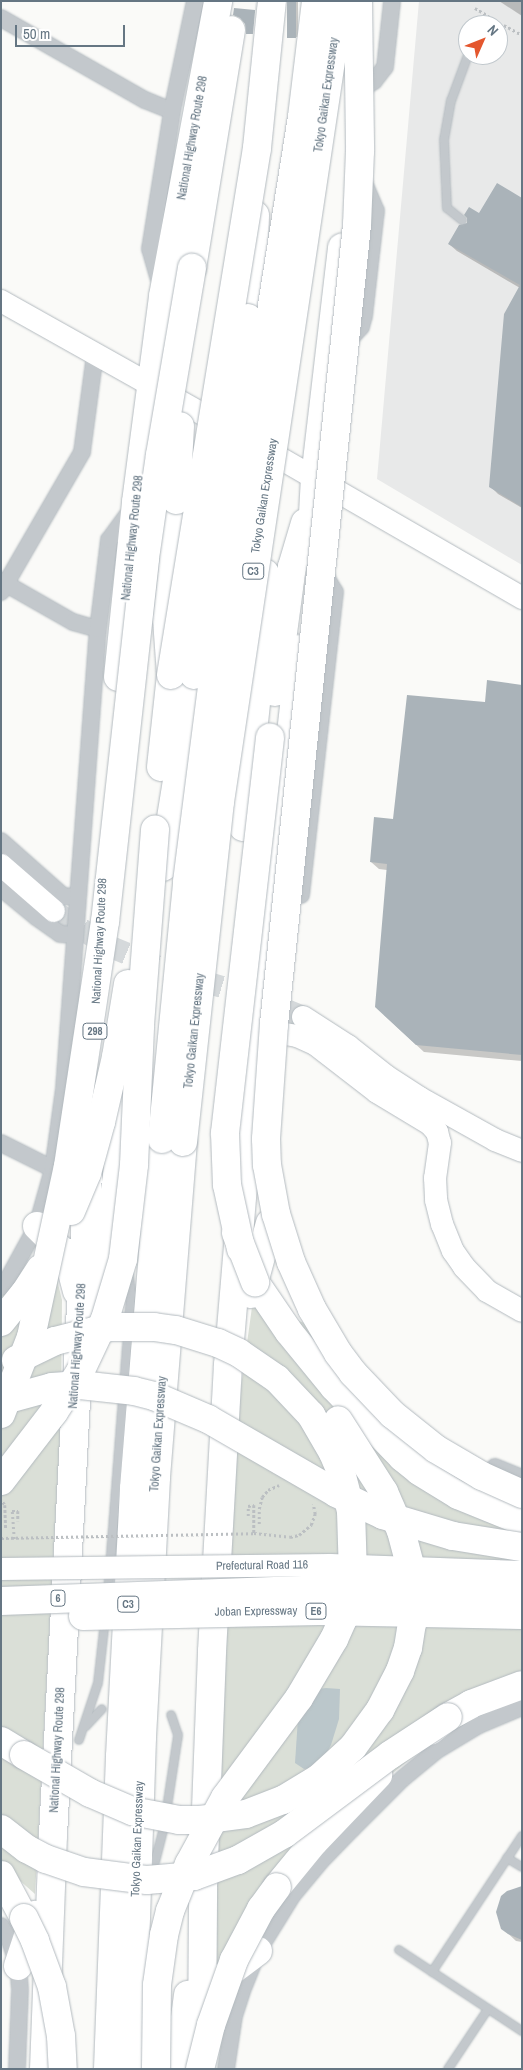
<!DOCTYPE html>
<style>
body{margin:0}
#map{position:relative;width:523px;height:2070px;overflow:hidden;background:#fafaf8;font-family:"Archivo Narrow",sans-serif}
div>[style]{position:absolute}
[style*='--x']{left:calc(var(--x)*1px);top:calc(var(--y)*1px);width:calc(var(--w)*1px);rotate:calc(var(--a)*1deg)}
.built>*{inset:0;background:#e8e9e9}
.green>*{inset:0;background:#dadfd7}
.water>*{inset:0;background:#bbc7cb}
.shadow>*{inset:0;background:#0003;transform-origin:0 0}
.building>*{inset:0;background:#aab3b9;transform-origin:0 0}
.secondary-tunnel>*{height:22px;margin-top:-11px;transform-origin:0;background:repeating-linear-gradient(90deg,#d5d9db 0 22px,transparent 0 33px)}
.path>*{height:2.5px;margin-top:-1.25px;transform-origin:0;background:repeating-linear-gradient(90deg,#bbbfc2 0 2.5px,transparent 0 5px)}
.roads{filter:drop-shadow(0 0 1px #b3babf) drop-shadow(0 0 1px #b3babf)}
.lane>*{height:8px;margin:-4px;padding:0 4px;transform-origin:4px;border-radius:4px;background:#c3c8cc}
.street>*{height:16px;margin:-8px;padding:0 8px;transform-origin:8px;border-radius:8px;background:#c3c8cc}
.secondary>*{height:22px;margin:-11px;padding:0 11px;transform-origin:11px;border-radius:11px;background:#fff}
.highway>*{height:28px;margin:-14px;padding:0 14px;transform-origin:14px;border-radius:14px;background:#fff}
.path-bridge>*{height:2.5px;margin-top:-1.25px;transform-origin:0;background:repeating-linear-gradient(90deg,#bbbfc2 0 2.5px,transparent 0 5px)}
.bridges{filter:drop-shadow(0 0 1px #b3babf) drop-shadow(0 0 1px #b3babf)}
.secondary-bridge>*{height:22px;margin:-11px;padding:0 11px;transform-origin:11px;border-radius:11px;background:#fff}
.highway-bridge>*{height:28px;margin:-14px;padding:0 14px;transform-origin:14px;border-radius:14px;background:#fff}
span{translate:-50% -50%;white-space:nowrap;text-align:center;line-height:1.15;-webkit-text-stroke:5px #fff;paint-order:stroke}
.shield-label span{padding:1px 4px;background:#fff;border:1px solid;border-radius:4px;-webkit-text-stroke-width:0}
.shield-label{font-size:11px;color:#657683;font-weight:700}
.street-label{font-size:12px;color:#657683}
.frame{position:absolute;inset:0;border:2px solid #657683;pointer-events:none}
.north{position:absolute;left:458px;top:15px;width:50px;height:50px;box-sizing:border-box;background:#fff;border:1px solid #c1c8cd;border-radius:50%;rotate:46deg;font-size:14px;font-weight:700;line-height:20px;text-align:center;color:#657683}
.north::after{content:'';display:block;margin:auto;width:18px;height:22px;background:#e4572e;clip-path:polygon(50% 0,100% 100%,50% 72%,0 100%)}
.scale{position:absolute;left:15px;top:25px;width:110px;height:22px;box-sizing:border-box;border:2px solid #657683;border-top:0;padding-left:6px;font-size:15px;line-height:18px;white-space:nowrap;color:#657683;-webkit-text-stroke:4px #fff;paint-order:stroke}
</style>
<div id="map">
<div class="built">
<i style="clip-path:polygon(evenodd,419px 1px,522px 1px,522px 565px,377px 479px,419px 1px,468px 25px,498px 25px,498px 55px,468px 55px,468px 25px)"></i>
</div>
<div class="green">
<i style="clip-path:polygon(53px 1263px,62px 1300px,61px 1417px,35px 1894px,1px 1864px,1px 1296px,12px 1284px)"></i>
<i style="clip-path:polygon(evenodd,252px 1307px,305px 1323px,405px 1415px,522px 1486px,522px 1697px,493px 1706px,425px 1747px,383px 1781px,210px 1987px,238px 1408px,252px 1307px,340px 1689px,299px 1726px,299px 1703px,340px 1689px)"></i>
</div>
<div class="water">
<i style="clip-path:polygon(326px 1688px,340px 1689px,339px 1719px,331px 1745px,324px 1758px,314px 1768px,304px 1769px,295px 1763px,299px 1703px,309px 1690px)"></i>
</div>
<div class="shadow">
<i style="clip-path:polygon(257px 1px,260px 1px,255px 36px,258px 11px)"></i>
<i style="left:289px;top:1px;width:9px;height:36px"></i>
<i style="clip-path:polygon(499px 1px,522px 1px,522px 16px)"></i>
<i style="clip-path:polygon(522px 200px,522px 508px,498px 494px,490px 486px,520px 288px,457px 251px,449px 244px,480px 215px)"></i>
<i style="clip-path:polygon(522px 686px,522px 1061px,424px 1052px,384px 1015px,387px 870px,379px 869px,371px 862px,394px 820px,486px 704px)"></i>
<i style="clip-path:polygon(522px 1888px,522px 1942px,516px 1941px,502px 1928px)"></i>
</div>
<div class="building">
<i style="clip-path:polygon(256px 1px,253px 34px,246px 34px,245px 24px,240px 18px,233px 15px,234px 8px,255px 10px)"></i>
<i style="left:287px;top:1px;width:9px;height:37px"></i>
<i style="clip-path:polygon(497px 183px,522px 198px,522px 507px,489px 487px,504px 314px,520px 285px,448px 244px,459px 225px,467px 223px,467px 218px,464px 215px,469px 207px,479px 213px)"></i>
<i style="clip-path:polygon(487px 680px,522px 685px,522px 1055px,416px 1045px,375px 1007px,387px 864px,370px 862px,374px 817px,393px 819px,407px 695px,485px 702px)"></i>
<i style="clip-path:polygon(522px 1886px,522px 1940px,508px 1934px,501px 1929px,496px 1912px,501px 1896px,507px 1891px)"></i>
</div>
<div class="secondary-tunnel">
<i style="--x:54;--y:911;--w:62;--a:33.2"></i>
<i style="--x:106;--y:945;--w:68;--a:22.4"></i>
<i style="--x:169;--y:971;--w:90;--a:16.8"></i>
<i style="--x:255;--y:997;--w:52;--a:22.6"></i>
</div>
<div class="path">
<i style="--x:475;--y:8;--w:16;--a:30"></i>
<i style="--x:504;--y:25;--w:21;--a:29"></i>
<i style="--x:3;--y:1502;--w:4;--a:56"></i>
<i style="--x:5;--y:1505;--w:24;--a:88"></i>
<i style="--x:248;--y:1516;--w:10;--a:-90"></i>
<i style="--x:248;--y:1506;--w:6;--a:-9"></i>
<i style="--x:254;--y:1505;--w:28;--a:90"></i>
<i style="--x:14;--y:1539;--w:28;--a:-94"></i>
<i style="--x:12;--y:1511;--w:6;--a:0"></i>
<i style="--x:18;--y:1511;--w:10;--a:90"></i>
</div>
<div class="roads">
<div class="lane">
<i style="--x:462;--y:220;--w:19;--a:-141"></i>
<i style="--x:447;--y:208;--w:68;--a:-92.5"></i>
<i style="--x:444;--y:140;--w:40;--a:-80"></i>
<i style="--x:451;--y:101;--w:49;--a:-69.7"></i>
<i style="--x:108;--y:1592;--w:299;--a:-85.6"></i>
<i style="--x:131;--y:1294;--w:20;--a:-96"></i>
<i style="--x:86;--y:1726;--w:23;--a:-47"></i>
<i style="--x:79;--y:1740;--w:60;--a:-71.6"></i>
<i style="--x:98;--y:1683;--w:62;--a:-83.6"></i>
<i style="--x:507;--y:1858;--w:17;--a:31"></i>
<i style="--x:152;--y:1874;--w:49;--a:-75.7"></i>
<i style="--x:164;--y:1827;--w:93;--a:-81.3"></i>
<i style="--x:178;--y:1735;--w:21;--a:-109"></i>
<i style="--x:399;--y:1950;--w:147;--a:33.4"></i>
<i style="--x:432;--y:1972;--w:163;--a:-56.5"></i>
<i style="--x:448;--y:2069;--w:72;--a:-56.3"></i>
</div>
<div class="street">
<i style="--x:1;--y:18;--w:166;--a:29.7"></i>
<i style="--x:145;--y:100;--w:29;--a:22"></i>
<i style="--x:363;--y:88;--w:13;--a:-32"></i>
<i style="--x:374;--y:81;--w:18;--a:-52"></i>
<i style="--x:385;--y:67;--w:66;--a:-83.9"></i>
<i style="--x:161;--y:287;--w:40;--a:-106"></i>
<i style="--x:150;--y:249;--w:140;--a:-80.9"></i>
<i style="--x:172;--y:111;--w:112;--a:-78.2"></i>
<i style="--x:344;--y:342;--w:8;--a:-30"></i>
<i style="--x:351;--y:338;--w:15;--a:-48"></i>
<i style="--x:361;--y:327;--w:11;--a:-75"></i>
<i style="--x:364;--y:316;--w:106;--a:-83.5"></i>
<i style="--x:376;--y:211;--w:33;--a:-113"></i>
<i style="--x:1;--y:581;--w:83;--a:29.7"></i>
<i style="--x:73;--y:622;--w:26;--a:16"></i>
<i style="--x:1;--y:592;--w:162;--a:-59.9"></i>
<i style="--x:82;--y:452;--w:99;--a:-82.4"></i>
<i style="--x:1;--y:841;--w:83;--a:41.6"></i>
<i style="--x:63;--y:896;--w:14;--a:4"></i>
<i style="--x:1;--y:888;--w:45;--a:39.6"></i>
<i style="--x:36;--y:917;--w:29;--a:35"></i>
<i style="--x:60;--y:934;--w:15;--a:4"></i>
<i style="--x:301;--y:895;--w:305;--a:-83.6"></i>
<i style="--x:335;--y:592;--w:26;--a:-121"></i>
<i style="--x:1;--y:1143;--w:58;--a:26.6"></i>
<i style="--x:1;--y:1287;--w:13;--a:-51"></i>
<i style="--x:9;--y:1277;--w:58;--a:-61.2"></i>
<i style="--x:37;--y:1226;--w:59;--a:-74.3"></i>
<i style="--x:53;--y:1169;--w:81;--a:-82.2"></i>
<i style="--x:64;--y:1089;--w:461;--a:-85.8"></i>
<i style="--x:98;--y:629;--w:90;--a:-83"></i>
<i style="--x:109;--y:540;--w:41;--a:-54"></i>
<i style="--x:495;--y:1467;--w:29;--a:22"></i>
<i style="--x:1;--y:1926;--w:17;--a:59"></i>
<i style="--x:10;--y:1941;--w:26;--a:72"></i>
<i style="--x:18;--y:1966;--w:24;--a:85"></i>
<i style="--x:20;--y:1990;--w:79;--a:92.2"></i>
<i style="--x:226;--y:2069;--w:54;--a:-81.4"></i>
<i style="--x:234;--y:2016;--w:32;--a:-72"></i>
<i style="--x:244;--y:1986;--w:38;--a:-68"></i>
<i style="--x:258;--y:1951;--w:65;--a:-58.3"></i>
<i style="--x:292;--y:1896;--w:45;--a:-50.4"></i>
<i style="--x:321;--y:1861;--w:45;--a:-45.9"></i>
<i style="--x:352;--y:1829;--w:71;--a:-45"></i>
<i style="--x:402;--y:1779;--w:44;--a:-39.5"></i>
<i style="--x:436;--y:1751;--w:50;--a:-31.2"></i>
<i style="--x:479;--y:1725;--w:47;--a:-22.7"></i>
</div>
<div class="secondary">
<i style="--x:1;--y:301;--w:259;--a:29.3"></i>
<i style="--x:259;--y:446;--w:304;--a:30"></i>
<i style="--x:1;--y:865;--w:70;--a:41"></i>
<i style="--x:303;--y:1017;--w:54;--a:32.8"></i>
<i style="--x:348;--y:1046;--w:48;--a:38.3"></i>
<i style="--x:386;--y:1076;--w:40;--a:32.9"></i>
<i style="--x:420;--y:1098;--w:86;--a:29.2"></i>
<i style="--x:495;--y:1140;--w:29;--a:22"></i>
<i style="--x:285;--y:1034;--w:12;--a:9"></i>
<i style="--x:297;--y:1036;--w:20;--a:24"></i>
<i style="--x:315;--y:1044;--w:78;--a:37.7"></i>
<i style="--x:377;--y:1092;--w:62;--a:31.1"></i>
<i style="--x:430;--y:1124;--w:11;--a:49"></i>
<i style="--x:437;--y:1132;--w:11;--a:75"></i>
<i style="--x:440;--y:1143;--w:35;--a:98"></i>
<i style="--x:435;--y:1178;--w:22;--a:87"></i>
<i style="--x:436;--y:1200;--w:25;--a:76"></i>
<i style="--x:442;--y:1224;--w:29;--a:68"></i>
<i style="--x:453;--y:1251;--w:19;--a:55"></i>
<i style="--x:464;--y:1267;--w:33;--a:46"></i>
<i style="--x:487;--y:1291;--w:40;--a:29.7"></i>
</div>
<div class="highway">
<i style="--x:192;--y:268;--w:241;--a:-80.7"></i>
<i style="--x:248;--y:318;--w:31;--a:-81"></i>
<i style="--x:253;--y:287;--w:72;--a:-88.4"></i>
<i style="--x:311;--y:551;--w:73;--a:-86.9"></i>
<i style="--x:315;--y:478;--w:232;--a:-83.3"></i>
<i style="--x:118;--y:677;--w:176;--a:-84.1"></i>
<i style="--x:136;--y:502;--w:208;--a:-82.5"></i>
<i style="--x:163;--y:296;--w:300;--a:-79.4"></i>
<i style="--x:275;--y:692;--w:126;--a:-82.3"></i>
<i style="--x:292;--y:567;--w:46;--a:-73.5"></i>
<i style="--x:161;--y:767;--w:93;--a:-83.8"></i>
<i style="--x:171;--y:675;--w:56;--a:-94.1"></i>
<i style="--x:167;--y:619;--w:62;--a:-83.6"></i>
<i style="--x:174;--y:557;--w:57;--a:-88"></i>
<i style="--x:243;--y:827;--w:135;--a:-84"></i>
<i style="--x:257;--y:693;--w:120;--a:-86.2"></i>
<i style="--x:163;--y:867;--w:194;--a:-80.8"></i>
<i style="--x:37;--y:1226;--w:34;--a:45"></i>
<i style="--x:61;--y:1250;--w:17;--a:59"></i>
<i style="--x:70;--y:1265;--w:27;--a:75"></i>
<i style="--x:255;--y:1282;--w:60;--a:55.8"></i>
<i style="--x:289;--y:1332;--w:71;--a:50.7"></i>
<i style="--x:334;--y:1387;--w:98;--a:45.8"></i>
<i style="--x:402;--y:1457;--w:22;--a:39"></i>
<i style="--x:419;--y:1471;--w:46;--a:31.6"></i>
<i style="--x:458;--y:1495;--w:69;--a:22.1"></i>
<i style="--x:251;--y:1294;--w:73;--a:-75"></i>
<i style="--x:99;--y:1315;--w:220;--a:-82.7"></i>
<i style="--x:430;--y:1731;--w:23;--a:-38"></i>
<i style="--x:448;--y:1717;--w:26;--a:-29"></i>
<i style="--x:471;--y:1704;--w:54;--a:-20.4"></i>
<i style="--x:1;--y:1741;--w:27;--a:31"></i>
<i style="--x:1;--y:1875;--w:49;--a:61.9"></i>
<i style="--x:277;--y:1887;--w:58;--a:-50.6"></i>
<i style="--x:314;--y:1842;--w:93;--a:-46.3"></i>
<i style="--x:18;--y:1966;--w:54;--a:-71.6"></i>
<i style="--x:222;--y:1978;--w:45;--a:-36.9"></i>
<i style="--x:202;--y:2044;--w:157;--a:-89.6"></i>
<i style="--x:203;--y:1887;--w:236;--a:-87.8"></i>
<i style="--x:212;--y:1651;--w:286;--a:-86.8"></i>
<i style="--x:228;--y:1365;--w:252;--a:-85.2"></i>
<i style="--x:249;--y:1114;--w:468;--a:-83.7"></i>
<i style="--x:44;--y:2069;--w:234;--a:-87.8"></i>
<i style="--x:53;--y:1835;--w:662;--a:-86.97"></i>
<i style="--x:108;--y:2069;--w:313;--a:-87.8"></i>
<i style="--x:120;--y:1756;--w:268;--a:-87"></i>
<i style="--x:134;--y:1488;--w:350;--a:-85.4"></i>
<i style="--x:131;--y:2069;--w:332;--a:-88.1"></i>
<i style="--x:142;--y:1737;--w:260;--a:-86.9"></i>
<i style="--x:156;--y:1477;--w:336;--a:-85.4"></i>
<i style="--x:178;--y:2069;--w:75;--a:-82.3"></i>
</div>
</div>
<div class="path-bridge">
<i style="--x:259;--y:1524;--w:15;--a:-90"></i>
<i style="--x:259;--y:1509;--w:12;--a:-76"></i>
<i style="--x:262;--y:1497;--w:9;--a:-49"></i>
<i style="--x:268;--y:1490;--w:12;--a:-24"></i>
<i style="--x:1;--y:1538;--w:253;--a:-1.1"></i>
<i style="--x:254;--y:1533;--w:36;--a:6"></i>
<i style="--x:290;--y:1537;--w:9;--a:-13"></i>
<i style="--x:299;--y:1535;--w:16;--a:-40"></i>
<i style="--x:311;--y:1525;--w:12;--a:-70"></i>
<i style="--x:315;--y:1514;--w:10;--a:-101"></i>
</div>
<div class="bridges">
<div class="secondary-bridge">
<i style="--x:1;--y:1569;--w:329;--a:-0.7"></i>
<i style="--x:330;--y:1565;--w:192;--a:2.1"></i>
</div>
<div class="highway-bridge">
<i style="--x:358;--y:1;--w:150;--a:89.2"></i>
<i style="--x:360;--y:151;--w:74;--a:92.3"></i>
<i style="--x:357;--y:225;--w:803;--a:95.93"></i>
<i style="--x:274;--y:1024;--w:115;--a:94"></i>
<i style="--x:266;--y:1139;--w:26;--a:88"></i>
<i style="--x:267;--y:1165;--w:50;--a:79.6"></i>
<i style="--x:276;--y:1214;--w:50;--a:72.6"></i>
<i style="--x:291;--y:1262;--w:51;--a:65.9"></i>
<i style="--x:312;--y:1309;--w:51;--a:59.4"></i>
<i style="--x:338;--y:1353;--w:25;--a:53"></i>
<i style="--x:353;--y:1373;--w:57;--a:46.4"></i>
<i style="--x:392;--y:1414;--w:56;--a:38.5"></i>
<i style="--x:436;--y:1449;--w:53;--a:30.4"></i>
<i style="--x:482;--y:1476;--w:44;--a:24.2"></i>
<i style="--x:176;--y:500;--w:74;--a:-86.9"></i>
<i style="--x:171;--y:675;--w:534;--a:-80.73"></i>
<i style="--x:257;--y:148;--w:148;--a:-84.2"></i>
<i style="--x:194;--y:675;--w:361;--a:-81.4"></i>
<i style="--x:162;--y:1139;--w:258;--a:-84.4"></i>
<i style="--x:187;--y:882;--w:220;--a:-82.7"></i>
<i style="--x:215;--y:664;--w:554;--a:-80.96"></i>
<i style="--x:302;--y:117;--w:117;--a:-83.1"></i>
<i style="--x:183;--y:1142;--w:342;--a:-83.8"></i>
<i style="--x:220;--y:802;--w:810;--a:-81.48"></i>
<i style="--x:71;--y:1211;--w:41;--a:-67.2"></i>
<i style="--x:87;--y:1173;--w:53;--a:-74.6"></i>
<i style="--x:101;--y:1122;--w:67;--a:-77"></i>
<i style="--x:116;--y:1057;--w:74;--a:-80.7"></i>
<i style="--x:236;--y:1233;--w:53;--a:68.8"></i>
<i style="--x:241;--y:1249;--w:66;--a:-102.3"></i>
<i style="--x:227;--y:1185;--w:52;--a:-92.2"></i>
<i style="--x:225;--y:1133;--w:398;--a:-83.5"></i>
<i style="--x:1;--y:1322;--w:36;--a:-51"></i>
<i style="--x:24;--y:1294;--w:30;--a:-57"></i>
<i style="--x:16;--y:1360;--w:43;--a:-26"></i>
<i style="--x:55;--y:1341;--w:57;--a:-14.3"></i>
<i style="--x:110;--y:1327;--w:44;--a:0"></i>
<i style="--x:154;--y:1327;--w:22;--a:8"></i>
<i style="--x:176;--y:1330;--w:44;--a:17.2"></i>
<i style="--x:218;--y:1343;--w:23;--a:25"></i>
<i style="--x:239;--y:1353;--w:46;--a:34.4"></i>
<i style="--x:277;--y:1379;--w:50;--a:46.6"></i>
<i style="--x:311;--y:1415;--w:44;--a:59.9"></i>
<i style="--x:333;--y:1453;--w:21;--a:67"></i>
<i style="--x:341;--y:1472;--w:40;--a:75.6"></i>
<i style="--x:351;--y:1511;--w:62;--a:88.2"></i>
<i style="--x:353;--y:1573;--w:47;--a:102.3"></i>
<i style="--x:343;--y:1619;--w:22;--a:114"></i>
<i style="--x:334;--y:1639;--w:69;--a:120.7"></i>
<i style="--x:299;--y:1698;--w:124;--a:126.5"></i>
<i style="--x:225;--y:1798;--w:75;--a:118.6"></i>
<i style="--x:189;--y:1864;--w:51;--a:112"></i>
<i style="--x:170;--y:1911;--w:25;--a:104"></i>
<i style="--x:164;--y:1935;--w:50;--a:98"></i>
<i style="--x:157;--y:1985;--w:84;--a:90.7"></i>
<i style="--x:1;--y:1401;--w:53;--a:-15.4"></i>
<i style="--x:52;--y:1387;--w:28;--a:-4"></i>
<i style="--x:80;--y:1385;--w:54;--a:6.3"></i>
<i style="--x:134;--y:1391;--w:21;--a:14"></i>
<i style="--x:154;--y:1396;--w:59;--a:23.1"></i>
<i style="--x:208;--y:1419;--w:148;--a:30"></i>
<i style="--x:336;--y:1493;--w:52;--a:25.1"></i>
<i style="--x:383;--y:1515;--w:73;--a:16.7"></i>
<i style="--x:453;--y:1536;--w:70;--a:9.1"></i>
<i style="--x:1;--y:1414;--w:83;--a:-68.7"></i>
<i style="--x:31;--y:1337;--w:175;--a:-77.8"></i>
<i style="--x:68;--y:1166;--w:247;--a:-81.4"></i>
<i style="--x:105;--y:922;--w:366;--a:-83.7"></i>
<i style="--x:145;--y:558;--w:104;--a:-81.7"></i>
<i style="--x:160;--y:455;--w:190;--a:-80.3"></i>
<i style="--x:1;--y:1481;--w:87;--a:-52.5"></i>
<i style="--x:54;--y:1412;--w:48;--a:-57"></i>
<i style="--x:80;--y:1372;--w:59;--a:-64.7"></i>
<i style="--x:105;--y:1319;--w:63;--a:-73.3"></i>
<i style="--x:123;--y:1259;--w:95;--a:-83.3"></i>
<i style="--x:134;--y:1165;--w:140;--a:-87.5"></i>
<i style="--x:140;--y:1025;--w:196;--a:-85.6"></i>
<i style="--x:1;--y:1601;--w:322;--a:-2.1"></i>
<i style="--x:323;--y:1589;--w:199;--a:0.9"></i>
<i style="--x:83;--y:1616;--w:237;--a:-1.2"></i>
<i style="--x:320;--y:1611;--w:202;--a:1.1"></i>
<i style="--x:24;--y:1755;--w:76;--a:29.9"></i>
<i style="--x:90;--y:1793;--w:46;--a:23.2"></i>
<i style="--x:132;--y:1811;--w:48;--a:10.8"></i>
<i style="--x:179;--y:1820;--w:21;--a:0"></i>
<i style="--x:200;--y:1820;--w:46;--a:-7.4"></i>
<i style="--x:246;--y:1814;--w:40;--a:-21"></i>
<i style="--x:283;--y:1800;--w:42;--a:-31.4"></i>
<i style="--x:319;--y:1778;--w:46;--a:-42.4"></i>
<i style="--x:353;--y:1747;--w:46;--a:-53.9"></i>
<i style="--x:380;--y:1710;--w:44;--a:-62.9"></i>
<i style="--x:400;--y:1671;--w:24;--a:-71"></i>
<i style="--x:408;--y:1648;--w:24;--a:-81"></i>
<i style="--x:412;--y:1624;--w:48;--a:-88.8"></i>
<i style="--x:413;--y:1576;--w:47;--a:-104.9"></i>
<i style="--x:401;--y:1531;--w:43;--a:-113.6"></i>
<i style="--x:384;--y:1492;--w:85;--a:-122.6"></i>
<i style="--x:1;--y:1829;--w:33;--a:38"></i>
<i style="--x:27;--y:1849;--w:21;--a:28"></i>
<i style="--x:46;--y:1859;--w:40;--a:18.9"></i>
<i style="--x:84;--y:1872;--w:64;--a:7.2"></i>
<i style="--x:147;--y:1880;--w:47;--a:-4.9"></i>
<i style="--x:194;--y:1876;--w:47;--a:-20"></i>
<i style="--x:238;--y:1860;--w:53;--a:-29.5"></i>
<i style="--x:284;--y:1834;--w:132;--a:-36.7"></i>
<i style="--x:390;--y:1755;--w:69;--a:-33.2"></i>
<i style="--x:24;--y:1918;--w:25;--a:64"></i>
<i style="--x:35;--y:1941;--w:49;--a:69.7"></i>
<i style="--x:52;--y:1987;--w:50;--a:79.6"></i>
<i style="--x:61;--y:2036;--w:33;--a:87"></i>
<i style="--x:200;--y:2069;--w:45;--a:-76"></i>
<i style="--x:211;--y:2025;--w:69;--a:-70.5"></i>
<i style="--x:234;--y:1960;--w:58;--a:-62.1"></i>
<i style="--x:261;--y:1909;--w:27;--a:-54"></i>
</div>
</div>
<div class="shield-label">
<span style="left:253px;top:571px">C3</span>
<span style="left:95px;top:1031px">298</span>
<span style="left:58px;top:1598px">6</span>
<span style="left:128px;top:1604px">C3</span>
<span style="left:316px;top:1611px">E6</span>
</div>
<div class="street-label">
<span style="left:327px;top:95px;rotate:-82deg">Tokyo Gaikan Expressway</span>
<span style="left:193px;top:138px;rotate:-80deg">National Highway Route 298</span>
<span style="left:265px;top:496px;rotate:-81deg">Tokyo Gaikan Expressway</span>
<span style="left:133px;top:538px;rotate:-84deg">National Highway Route 298</span>
<span style="left:100px;top:941px;rotate:-87deg">National Highway Route 298</span>
<span style="left:195px;top:1031px;rotate:-84deg">Tokyo Gaikan Expressway</span>
<span style="left:78px;top:1346px;rotate:-86deg">National Highway Route 298</span>
<span style="left:159px;top:1434px;rotate:-86deg">Tokyo Gaikan Expressway</span>
<span style="left:262px;top:1566px;rotate:-1deg">Prefectural Road 116</span>
<span style="left:256px;top:1612px;rotate:-1deg">Joban Expressway</span>
<span style="left:58px;top:1750px;rotate:-87deg">National Highway Route 298</span>
<span style="left:138px;top:1839px;rotate:-88deg">Tokyo Gaikan Expressway</span>
</div>
<div class="frame"></div>
<div class="north">N</div>
<div class="scale">50 m</div>
</div>
